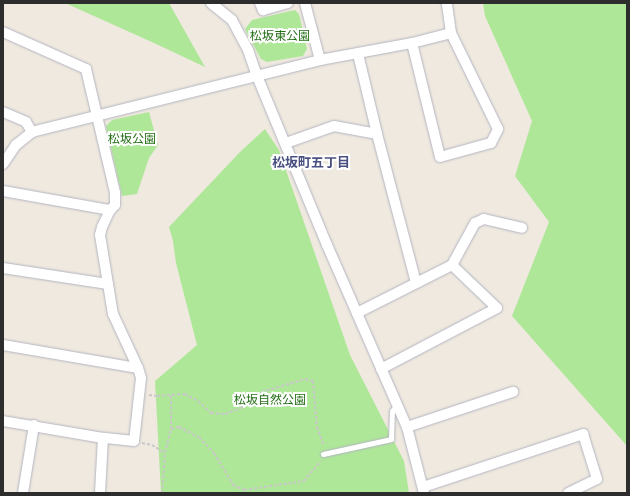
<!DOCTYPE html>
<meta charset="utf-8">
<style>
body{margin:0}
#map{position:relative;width:630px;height:496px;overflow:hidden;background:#efe9df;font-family:"Nunito Sans","Noto Sans JP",sans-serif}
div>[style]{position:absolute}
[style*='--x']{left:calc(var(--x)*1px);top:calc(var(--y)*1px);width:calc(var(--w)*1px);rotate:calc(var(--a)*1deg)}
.green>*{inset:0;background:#afe799}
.path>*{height:2px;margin-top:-1px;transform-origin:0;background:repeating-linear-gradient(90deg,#c8c8c8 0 3px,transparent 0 5px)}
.roads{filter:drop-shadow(0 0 1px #b3b4c1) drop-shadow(0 0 1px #b3b4c1)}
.lane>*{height:5px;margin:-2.5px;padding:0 2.5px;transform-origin:2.5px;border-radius:2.5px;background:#fff}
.street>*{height:10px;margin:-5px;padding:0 5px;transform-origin:5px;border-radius:5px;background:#fff}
span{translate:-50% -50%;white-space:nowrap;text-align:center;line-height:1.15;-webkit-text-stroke:4px #fff;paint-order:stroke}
.park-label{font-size:12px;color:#256f17}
.neighbourhood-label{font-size:13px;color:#4a5180;font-weight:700}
.frame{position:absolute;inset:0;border:4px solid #2d2d2d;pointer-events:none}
</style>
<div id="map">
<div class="green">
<i style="clip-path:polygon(65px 3px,169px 3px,205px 67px,154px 43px)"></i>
<i style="clip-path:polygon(483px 3px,627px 3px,627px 446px,512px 316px,549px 222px,515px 176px,532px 121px,485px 16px)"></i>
<i style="clip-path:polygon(295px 10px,299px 14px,307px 49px,303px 56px,267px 62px,261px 59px,245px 29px,252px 20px)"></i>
<i style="clip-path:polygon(149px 112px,158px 145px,149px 158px,137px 194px,122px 196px,106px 126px,112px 120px)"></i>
<i style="clip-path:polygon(265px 129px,279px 150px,350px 355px,404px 461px,409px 493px,161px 493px,155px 381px,197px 345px,176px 263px,173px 241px,169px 227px,240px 152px)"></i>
</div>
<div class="path">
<i style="--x:149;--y:395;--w:8;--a:7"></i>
<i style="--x:157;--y:396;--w:28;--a:-4"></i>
<i style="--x:185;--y:394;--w:15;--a:28"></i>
<i style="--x:198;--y:401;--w:18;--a:43"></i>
<i style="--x:211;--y:413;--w:14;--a:4"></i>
<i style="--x:225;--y:414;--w:17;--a:-21"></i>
<i style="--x:241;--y:408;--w:26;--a:-37"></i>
<i style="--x:262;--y:392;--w:45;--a:-16.8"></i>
<i style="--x:305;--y:379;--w:8;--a:14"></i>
<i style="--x:313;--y:381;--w:46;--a:85"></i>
<i style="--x:317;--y:427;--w:20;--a:70"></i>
<i style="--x:171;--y:429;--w:8;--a:-14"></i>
<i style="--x:179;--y:427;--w:22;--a:27"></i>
<i style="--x:199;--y:437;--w:22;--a:47"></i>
<i style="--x:214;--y:453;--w:37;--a:59"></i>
<i style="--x:233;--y:485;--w:12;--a:24"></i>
<i style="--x:244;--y:490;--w:61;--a:-8.5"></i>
<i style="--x:304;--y:481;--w:26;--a:-50"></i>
<i style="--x:142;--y:443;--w:10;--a:11"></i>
<i style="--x:152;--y:445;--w:15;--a:32"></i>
<i style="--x:162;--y:493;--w:40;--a:-85.7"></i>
<i style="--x:165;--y:453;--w:25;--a:-76"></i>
<i style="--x:171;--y:429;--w:34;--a:-90"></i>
</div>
<div class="roads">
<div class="lane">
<i style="--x:323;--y:454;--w:70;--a:-12.4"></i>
<i style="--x:391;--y:439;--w:28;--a:-88"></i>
<i style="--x:392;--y:411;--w:9;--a:-54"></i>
</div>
<div class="street">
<i style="--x:211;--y:3;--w:27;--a:39"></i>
<i style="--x:232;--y:20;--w:34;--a:62"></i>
<i style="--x:248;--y:50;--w:28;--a:71"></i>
<i style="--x:257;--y:76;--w:183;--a:67.5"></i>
<i style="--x:327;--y:245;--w:199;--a:66.3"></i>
<i style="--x:407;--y:427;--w:68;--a:75.6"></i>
<i style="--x:260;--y:3;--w:8;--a:67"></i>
<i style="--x:263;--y:10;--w:26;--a:-16"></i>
<i style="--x:305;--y:3;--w:59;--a:75.3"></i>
<i style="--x:3;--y:32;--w:91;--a:24"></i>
<i style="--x:86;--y:69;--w:127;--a:76.8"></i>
<i style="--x:115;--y:193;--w:12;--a:90"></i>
<i style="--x:115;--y:205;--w:7;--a:135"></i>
<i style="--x:110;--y:210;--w:19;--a:115"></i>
<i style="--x:102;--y:227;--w:8;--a:104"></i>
<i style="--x:100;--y:235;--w:80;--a:80.7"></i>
<i style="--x:113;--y:314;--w:60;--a:65.2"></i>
<i style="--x:138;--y:368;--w:10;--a:73"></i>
<i style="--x:141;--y:378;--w:63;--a:96.3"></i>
<i style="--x:134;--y:441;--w:31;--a:-174"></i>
<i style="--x:103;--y:438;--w:101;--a:-170.4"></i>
<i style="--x:412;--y:43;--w:117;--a:76.2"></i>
<i style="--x:440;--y:157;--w:53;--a:-15.4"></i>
<i style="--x:491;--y:143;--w:16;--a:-63"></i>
<i style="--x:498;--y:129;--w:107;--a:-116.1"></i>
<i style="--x:451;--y:33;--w:30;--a:-98"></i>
<i style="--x:358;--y:54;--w:82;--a:76.6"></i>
<i style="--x:3;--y:112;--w:25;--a:23"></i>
<i style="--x:26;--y:122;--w:12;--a:59"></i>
<i style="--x:286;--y:143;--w:51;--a:-19.5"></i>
<i style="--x:334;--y:126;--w:44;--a:10.5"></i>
<i style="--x:377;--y:134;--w:154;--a:75.3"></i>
<i style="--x:3;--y:164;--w:23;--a:-56"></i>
<i style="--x:16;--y:145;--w:21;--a:-39"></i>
<i style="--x:32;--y:132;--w:297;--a:-14"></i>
<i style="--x:320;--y:60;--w:94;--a:-10.5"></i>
<i style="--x:412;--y:43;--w:40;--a:-14.4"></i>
<i style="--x:3;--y:191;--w:109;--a:10.1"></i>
<i style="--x:452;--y:265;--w:48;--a:-61.3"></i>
<i style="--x:475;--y:223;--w:10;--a:-24"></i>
<i style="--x:484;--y:219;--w:39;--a:13"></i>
<i style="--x:3;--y:268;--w:106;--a:8.7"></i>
<i style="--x:357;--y:313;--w:106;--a:-26.8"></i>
<i style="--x:452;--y:265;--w:62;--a:43.7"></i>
<i style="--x:497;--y:308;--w:131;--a:152.3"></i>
<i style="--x:3;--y:345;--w:137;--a:9.7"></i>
<i style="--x:407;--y:427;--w:112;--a:-18.3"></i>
<i style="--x:423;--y:487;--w:169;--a:-18.3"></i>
<i style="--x:583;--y:434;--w:47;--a:72.7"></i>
<i style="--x:597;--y:479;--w:32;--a:154"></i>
<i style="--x:23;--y:493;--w:69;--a:-80.8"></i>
<i style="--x:100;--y:493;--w:55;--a:-86.9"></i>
</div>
</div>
<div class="park-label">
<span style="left:280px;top:37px">松坂東公園</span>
<span style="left:132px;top:140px">松坂公園</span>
<span style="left:270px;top:401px">松坂自然公園</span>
</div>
<div class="neighbourhood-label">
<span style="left:311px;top:163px">松坂町五丁目</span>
</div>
<div class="frame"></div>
</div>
